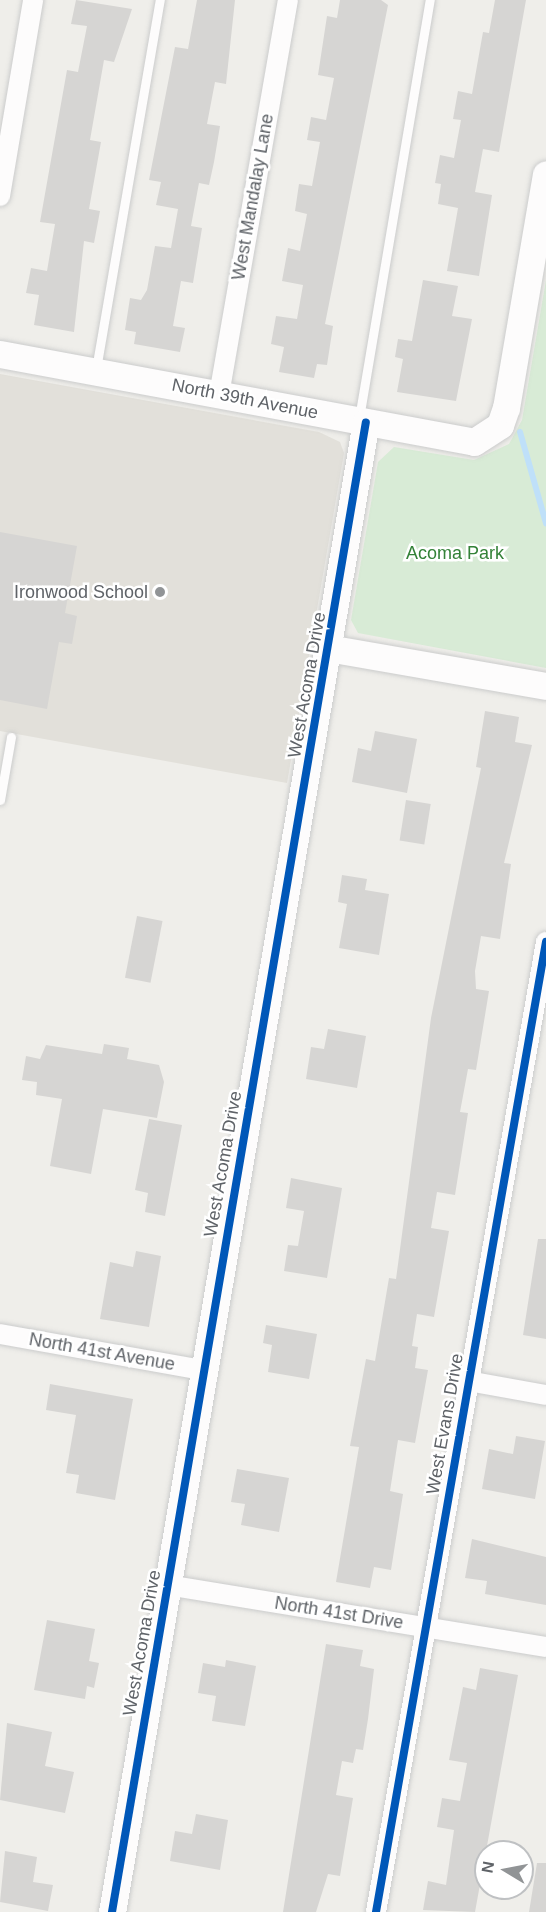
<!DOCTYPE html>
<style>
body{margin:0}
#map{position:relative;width:546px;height:1912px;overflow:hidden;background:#efeeea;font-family:Helvetica,sans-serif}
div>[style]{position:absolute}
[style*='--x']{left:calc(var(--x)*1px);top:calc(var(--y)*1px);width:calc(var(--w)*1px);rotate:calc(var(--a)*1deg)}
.education>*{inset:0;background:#e2e0da}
.green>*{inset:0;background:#d8ebd6}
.stream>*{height:6px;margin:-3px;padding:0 3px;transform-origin:3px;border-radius:3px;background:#bfe0f9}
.building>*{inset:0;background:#d6d5d3;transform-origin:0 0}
.roads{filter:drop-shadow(0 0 2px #cbcccc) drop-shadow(0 0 2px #cbcccc)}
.lane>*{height:9px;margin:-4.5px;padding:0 4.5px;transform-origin:4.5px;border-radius:4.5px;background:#fdfcfc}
.street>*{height:20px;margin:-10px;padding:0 10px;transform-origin:10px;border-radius:10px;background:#fdfcfc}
.secondary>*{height:27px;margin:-13.5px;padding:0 13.5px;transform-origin:13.5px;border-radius:13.5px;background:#fdfcfc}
.cycleway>*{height:8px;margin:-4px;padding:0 4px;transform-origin:4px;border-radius:4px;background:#0057b8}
.dots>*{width:16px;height:16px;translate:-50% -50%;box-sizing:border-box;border:3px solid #fff;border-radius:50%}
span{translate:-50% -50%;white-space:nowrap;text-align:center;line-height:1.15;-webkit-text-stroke:5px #fff;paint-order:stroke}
.street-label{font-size:18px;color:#5f6368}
.park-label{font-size:18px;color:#348238}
.poi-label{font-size:18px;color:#5f6368}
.right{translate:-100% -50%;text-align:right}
.north{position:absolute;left:474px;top:1840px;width:60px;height:60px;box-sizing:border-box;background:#fff;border:2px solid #bfc1c3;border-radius:50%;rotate:280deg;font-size:16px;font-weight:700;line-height:24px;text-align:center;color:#5f6368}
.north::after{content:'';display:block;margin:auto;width:21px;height:27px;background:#919496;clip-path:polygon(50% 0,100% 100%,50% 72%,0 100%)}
</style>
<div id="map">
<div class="education">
<i style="clip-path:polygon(0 374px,319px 432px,340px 442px,344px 453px,287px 783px,0 731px)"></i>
</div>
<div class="green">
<i style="clip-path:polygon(546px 280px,546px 668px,358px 633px,351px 620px,378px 462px,394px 447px,474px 460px,509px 444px,522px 420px)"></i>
</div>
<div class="stream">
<i style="--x:520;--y:432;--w:95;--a:74.1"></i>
</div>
<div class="building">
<i style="clip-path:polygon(76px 0,132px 9px,114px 62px,104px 60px,90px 140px,101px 142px,89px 209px,100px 211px,94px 243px,84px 241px,74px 332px,34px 325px,39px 295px,26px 293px,31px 268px,47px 271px,55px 224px,40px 222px,67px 70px,78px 72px,87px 26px,71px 24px)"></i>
<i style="clip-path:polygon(197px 0,235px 0,226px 84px,215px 82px,207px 124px,220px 126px,214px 162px,209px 185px,199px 183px,191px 226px,202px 228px,193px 283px,181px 281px,173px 326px,185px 328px,180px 352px,134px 344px,136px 332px,125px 330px,130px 298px,141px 300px,147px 290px,155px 246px,171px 248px,178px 209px,156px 205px,161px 182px,149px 180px,175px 47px,188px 49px)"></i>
<i style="clip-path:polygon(340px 0,381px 0,388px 5px,325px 324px,333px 326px,327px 365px,317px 364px,314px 378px,279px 372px,284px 347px,271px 344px,276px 316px,297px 319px,303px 285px,282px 281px,288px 248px,300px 251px,307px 214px,295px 211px,299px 184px,312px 186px,320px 142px,307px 140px,311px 117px,326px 120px,334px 78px,318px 75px,327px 16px,337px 18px)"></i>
<i style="clip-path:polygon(495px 0,526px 0,499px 152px,483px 149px,475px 192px,492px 195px,479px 276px,447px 271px,458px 208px,438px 204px,441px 184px,435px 183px,440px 155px,454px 158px,461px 120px,453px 119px,458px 91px,472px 94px,483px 32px,489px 33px)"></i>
<i style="clip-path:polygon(423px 280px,458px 286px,452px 316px,472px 319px,456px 401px,397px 392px,403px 359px,395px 357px,398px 339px,412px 341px)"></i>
<i style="clip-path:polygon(0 532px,77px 546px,65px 613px,77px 616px,72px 644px,59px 642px,47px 709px,0 700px)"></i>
<i style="clip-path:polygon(485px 711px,519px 717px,515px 742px,532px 745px,504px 863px,511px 864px,500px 939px,481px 936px,475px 971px,476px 989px,489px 991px,476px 1070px,468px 1069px,460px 1112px,468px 1113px,455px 1195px,437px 1192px,431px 1228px,449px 1231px,434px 1317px,417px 1314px,412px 1346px,418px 1347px,415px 1368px,428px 1370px,415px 1443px,398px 1440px,390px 1491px,403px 1494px,391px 1570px,374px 1567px,370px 1588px,336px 1582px,359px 1447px,350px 1446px,366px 1359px,375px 1361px,389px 1278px,396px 1279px,431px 1018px,481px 768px,476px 767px)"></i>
<i style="clip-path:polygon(375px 731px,417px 739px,407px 793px,352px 782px,358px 748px,371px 751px)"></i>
<i style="left:406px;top:800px;width:25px;height:41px;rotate:9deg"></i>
<i style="clip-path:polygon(342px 875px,367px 879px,365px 890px,389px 894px,379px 955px,339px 948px,347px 904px,338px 902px)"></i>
<i style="left:137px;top:916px;width:26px;height:63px;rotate:11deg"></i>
<i style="clip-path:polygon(328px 1029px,366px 1036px,357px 1088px,306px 1079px,311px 1047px,324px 1049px)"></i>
<i style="clip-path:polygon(104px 1044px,129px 1048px,127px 1059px,159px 1065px,164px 1082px,157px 1118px,103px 1109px,91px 1174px,50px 1166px,62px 1099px,36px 1095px,37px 1082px,22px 1080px,26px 1056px,40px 1059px,46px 1045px,102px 1054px)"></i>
<i style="clip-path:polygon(149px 1119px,182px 1125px,165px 1216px,145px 1212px,148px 1193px,135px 1190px)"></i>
<i style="clip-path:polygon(291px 1178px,342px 1188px,327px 1278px,284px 1271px,288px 1245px,298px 1246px,304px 1211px,286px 1208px)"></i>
<i style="clip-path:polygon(538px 1239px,546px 1239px,546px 1339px,523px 1335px)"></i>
<i style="clip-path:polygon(136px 1251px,161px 1256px,149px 1327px,100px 1319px,110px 1262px,133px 1267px)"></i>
<i style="clip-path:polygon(266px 1325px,317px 1334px,309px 1379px,268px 1372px,272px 1345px,263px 1343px)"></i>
<i style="clip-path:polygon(50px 1384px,133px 1399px,115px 1500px,76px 1493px,79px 1475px,66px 1473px,76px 1415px,46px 1410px)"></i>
<i style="clip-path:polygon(516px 1436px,545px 1441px,535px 1499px,482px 1489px,489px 1449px,513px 1454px)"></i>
<i style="clip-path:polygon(237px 1469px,289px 1478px,279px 1532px,241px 1525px,245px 1504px,231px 1502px)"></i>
<i style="clip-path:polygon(472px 1539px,546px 1557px,546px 1605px,485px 1594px,487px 1581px,465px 1578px)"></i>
<i style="clip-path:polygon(47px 1620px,95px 1629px,89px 1661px,99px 1663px,94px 1688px,87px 1686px,85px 1699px,34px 1690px)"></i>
<i style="clip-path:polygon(326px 1644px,363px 1650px,360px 1666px,374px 1669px,368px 1719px,363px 1750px,356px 1749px,353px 1763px,342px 1761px,336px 1795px,353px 1798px,340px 1876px,328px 1874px,316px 1912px,283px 1912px)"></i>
<i style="clip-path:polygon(226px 1660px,256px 1666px,245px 1726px,212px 1721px,216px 1696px,198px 1693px,203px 1663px,225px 1667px)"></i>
<i style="clip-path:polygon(480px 1668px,518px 1675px,475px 1912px,423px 1910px,428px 1881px,446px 1885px,454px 1830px,437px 1827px,442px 1798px,460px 1801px,467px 1763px,449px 1760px,463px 1687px,476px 1690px)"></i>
<i style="clip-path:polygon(7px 1723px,52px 1732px,45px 1766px,74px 1772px,65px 1813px,0 1800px)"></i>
<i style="clip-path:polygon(196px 1814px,228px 1820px,220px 1870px,170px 1861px,175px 1831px,192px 1834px)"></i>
<i style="clip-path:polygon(5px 1851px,37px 1857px,33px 1882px,53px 1885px,48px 1911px,0 1902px)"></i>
<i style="clip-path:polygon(537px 1863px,546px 1863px,546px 1912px,529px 1912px)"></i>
</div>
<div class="roads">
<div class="lane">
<i style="--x:96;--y:369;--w:375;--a:-80.2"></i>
<i style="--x:359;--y:418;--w:424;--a:-80.4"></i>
<i style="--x:0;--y:800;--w:64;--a:-80.1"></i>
</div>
<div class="street">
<i style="--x:0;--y:196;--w:199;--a:-80.4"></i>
<i style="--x:219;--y:395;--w:401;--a:-80.1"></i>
<i style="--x:0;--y:1334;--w:206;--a:10.1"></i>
<i style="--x:468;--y:1381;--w:79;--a:10.2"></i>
<i style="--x:167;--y:1585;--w:384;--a:9.3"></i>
<i style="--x:376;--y:1912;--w:985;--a:-80.06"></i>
</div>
<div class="secondary">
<i style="--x:0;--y:354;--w:482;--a:10.5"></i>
<i style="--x:474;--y:442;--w:31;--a:-33"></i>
<i style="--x:500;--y:425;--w:18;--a:-71"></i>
<i style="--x:506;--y:408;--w:237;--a:-80.3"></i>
<i style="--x:328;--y:648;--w:221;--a:9.9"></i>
<i style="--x:112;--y:1912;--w:1511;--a:-80.33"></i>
</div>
</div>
<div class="cycleway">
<i style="--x:112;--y:1912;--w:1511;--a:-80.33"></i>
<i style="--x:376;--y:1912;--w:985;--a:-80.06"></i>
</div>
<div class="dots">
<i style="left:160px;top:592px;background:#919496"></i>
</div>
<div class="street-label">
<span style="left:253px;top:197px;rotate:-80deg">West Mandalay Lane</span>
<span style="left:245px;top:399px;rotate:11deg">North 39th Avenue</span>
<span style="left:307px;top:685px;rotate:-80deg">West Acoma Drive</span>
<span style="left:223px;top:1164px;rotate:-80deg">West Acoma Drive</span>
<span style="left:102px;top:1352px;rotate:10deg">North 41st Avenue</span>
<span style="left:445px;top:1424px;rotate:-80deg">West Evans Drive</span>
<span style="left:339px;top:1613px;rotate:9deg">North 41st Drive</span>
<span style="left:142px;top:1643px;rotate:-80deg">West Acoma Drive</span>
</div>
<div class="park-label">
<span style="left:455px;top:553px">Acoma Park</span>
</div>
<div class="poi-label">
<span class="right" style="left:148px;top:592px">Ironwood School</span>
</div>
<div class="north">N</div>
</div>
